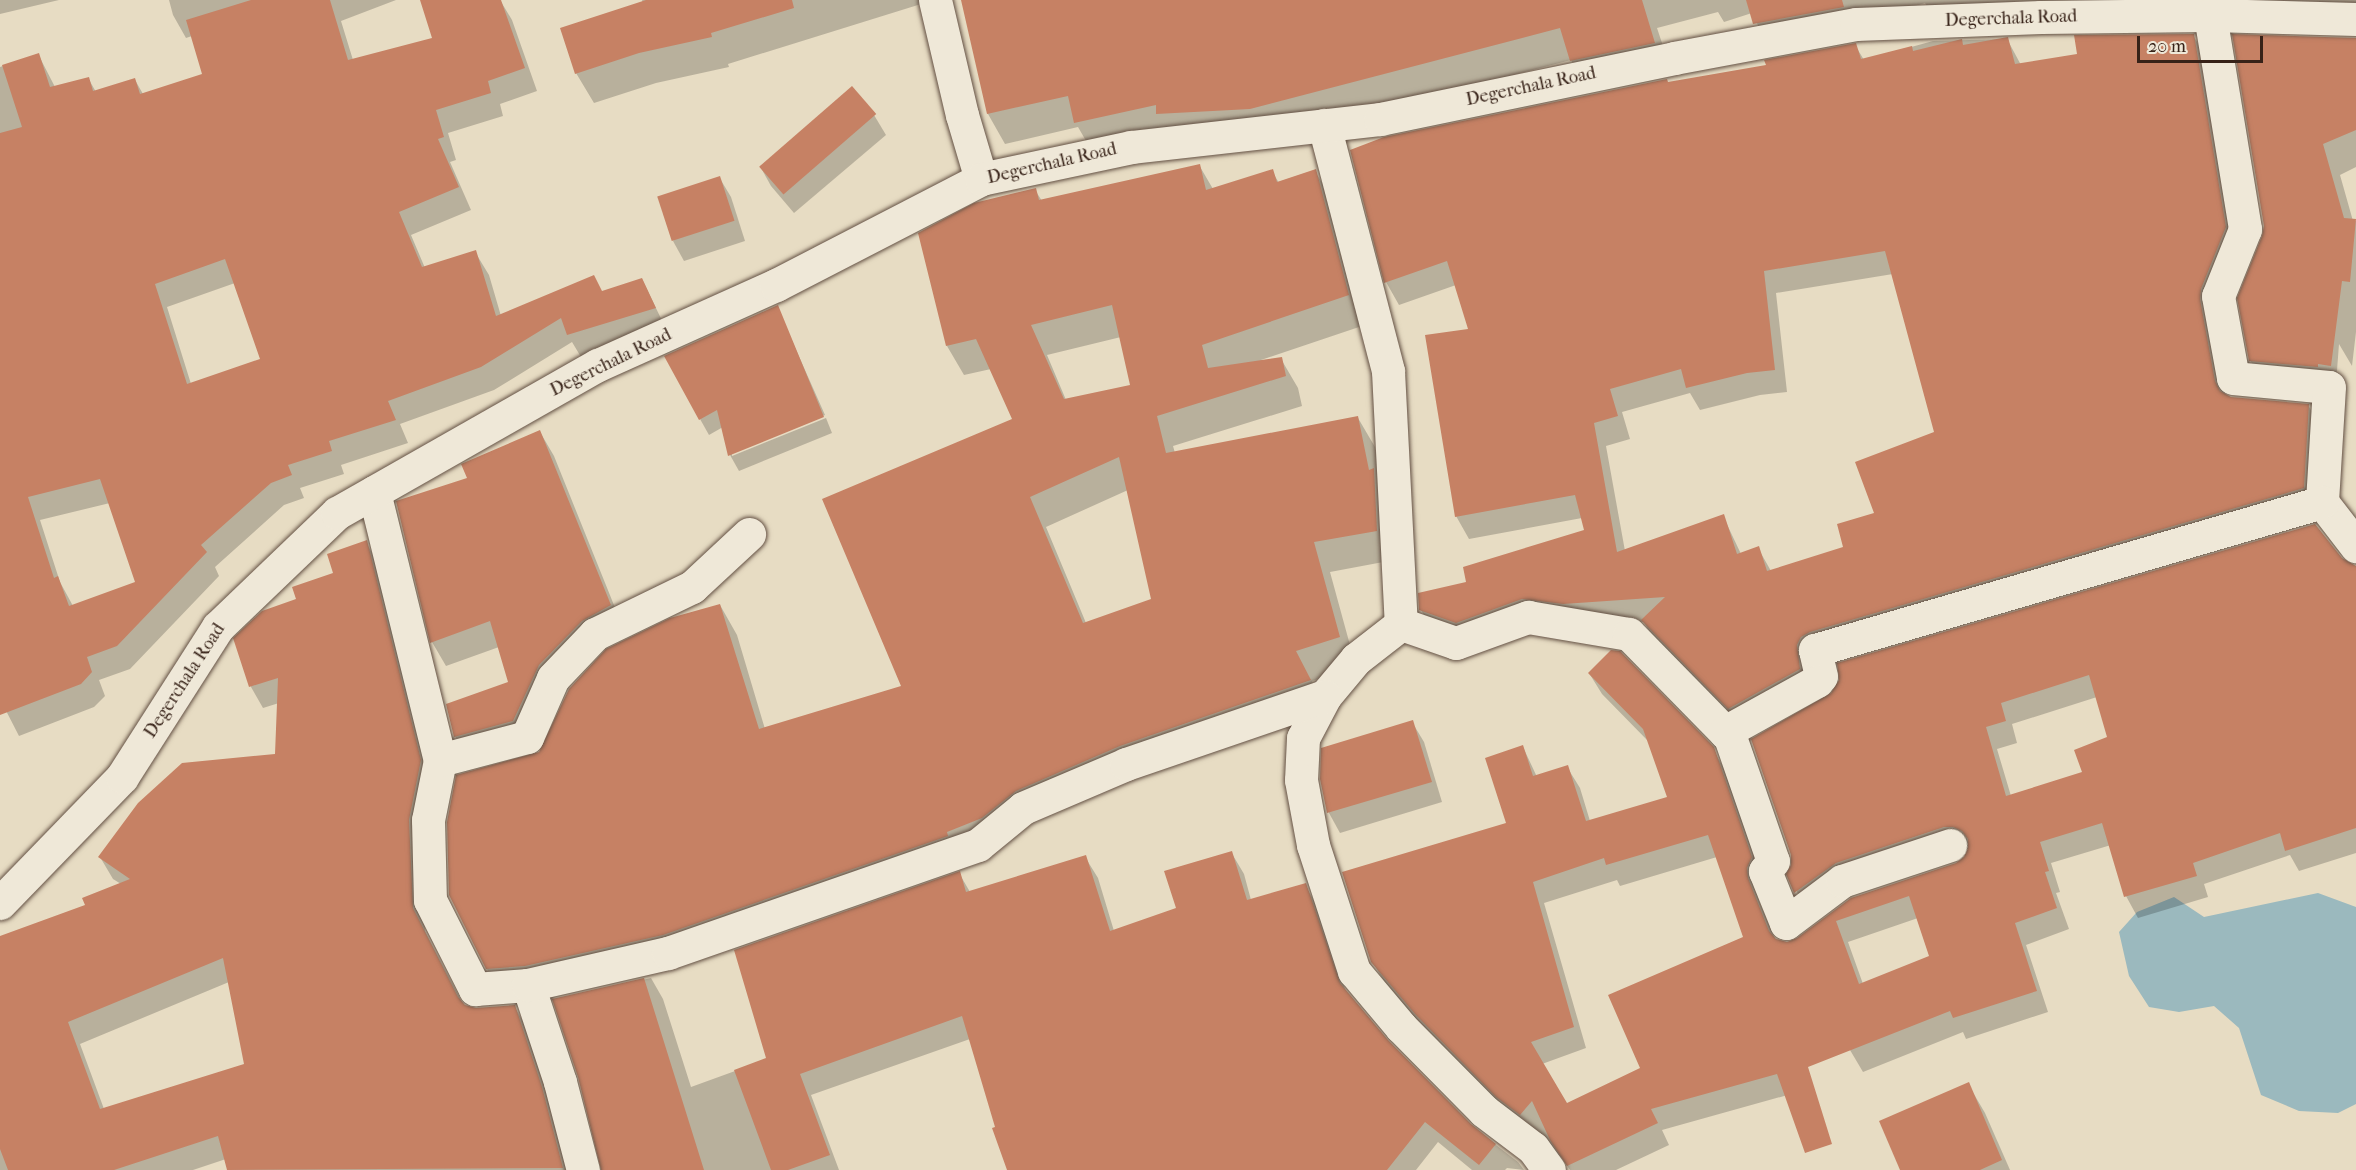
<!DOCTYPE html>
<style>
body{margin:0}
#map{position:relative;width:2356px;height:1170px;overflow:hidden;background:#e7dcc3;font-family:"IM FELL French Canon",serif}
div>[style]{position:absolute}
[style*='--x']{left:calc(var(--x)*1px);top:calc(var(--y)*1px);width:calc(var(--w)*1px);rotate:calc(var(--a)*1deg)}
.water>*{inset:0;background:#9bb9be}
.shadow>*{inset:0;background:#0003}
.building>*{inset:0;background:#c68164;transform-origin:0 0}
.roads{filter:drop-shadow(0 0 2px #635043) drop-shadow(0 0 2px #635043)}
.minor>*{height:33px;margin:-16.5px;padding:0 16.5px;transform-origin:16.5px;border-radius:16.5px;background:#efe8d8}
span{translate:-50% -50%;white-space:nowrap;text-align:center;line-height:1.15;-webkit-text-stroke:5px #efe8d8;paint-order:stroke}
.street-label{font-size:18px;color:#372218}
.scale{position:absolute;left:2137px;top:36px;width:126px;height:27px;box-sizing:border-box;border:3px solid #372218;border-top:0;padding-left:8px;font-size:18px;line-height:21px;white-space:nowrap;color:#372218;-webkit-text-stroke:4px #efe8d8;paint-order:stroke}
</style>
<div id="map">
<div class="water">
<i style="clip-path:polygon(2318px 893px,2356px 907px,2356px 1104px,2338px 1113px,2299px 1111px,2261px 1095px,2239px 1028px,2214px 1006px,2179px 1012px,2149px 1007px,2129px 976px,2119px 932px,2137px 912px,2174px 897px,2204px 917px)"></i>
</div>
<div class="shadow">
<i style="clip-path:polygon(0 0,59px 0,0 14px)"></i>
<i style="clip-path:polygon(evenodd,169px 0,396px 0,341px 21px,353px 60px,433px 39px,421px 0,500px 0,512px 20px,537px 91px,500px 104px,503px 116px,448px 133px,456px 160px,450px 162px,471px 210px,411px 235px,425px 268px,475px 252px,489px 275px,501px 316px,602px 292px,642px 279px,667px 331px,581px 357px,572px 342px,494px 390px,400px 424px,408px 443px,341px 465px,344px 474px,300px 488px,304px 498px,284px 505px,215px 567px,219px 576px,130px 669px,99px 680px,105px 696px,94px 707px,19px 736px,0 699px,0 67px,38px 54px,55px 87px,88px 78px,96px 92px,135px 80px,143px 94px,204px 75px,192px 36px,186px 38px,173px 15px,169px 0,235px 283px,261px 360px,191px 384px,167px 307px,235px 283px,169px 0,110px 503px,137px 583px,73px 606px,60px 582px,40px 520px,110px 503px)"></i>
<i style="clip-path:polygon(642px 0,934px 0,728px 64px,729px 67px,656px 83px,594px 103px,576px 73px,643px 3px)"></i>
<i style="clip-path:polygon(963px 0,2356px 0,2356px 30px,1942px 32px,1925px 3px,1772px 54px,1752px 13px,1724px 22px,1718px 12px,1657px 28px,1672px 73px,1588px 90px,1571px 60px,1268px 139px,1093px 153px,1078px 127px,1005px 144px,988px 114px)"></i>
<i style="clip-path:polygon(evenodd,2193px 35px,2206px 58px,2238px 250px,2212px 322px,2225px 395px,2231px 398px,2308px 405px,2321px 428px,2316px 510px,1823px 654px,1742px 730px,1656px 643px,1644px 622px,1434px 633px,1421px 610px,1586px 531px,1582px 518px,1469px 539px,1456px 516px,1470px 330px,1456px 285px,1399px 305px,1386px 282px,1679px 103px,1768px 66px,1855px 45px,1864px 60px,1933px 41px,2007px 39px,2021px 65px,2193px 35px,1893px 274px,1936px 433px,1876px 514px,1845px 548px,1771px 571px,1758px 548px,1741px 554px,1723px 516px,1625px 551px,1606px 446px,1630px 439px,1622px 412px,1690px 393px,1700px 410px,1760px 395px,1787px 392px,1776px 293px,1893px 274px)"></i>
<i style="clip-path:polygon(2356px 39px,2356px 167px,2340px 175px,2353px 221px,2356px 221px,2356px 332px,2352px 366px,2339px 344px,2335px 397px,2268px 391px,2250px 360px)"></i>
<i style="clip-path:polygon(874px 115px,886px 135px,794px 213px,771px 186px,760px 166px)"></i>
<i style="clip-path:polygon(evenodd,1199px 165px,1213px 189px,1272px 171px,1279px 183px,1315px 171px,1332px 200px,1365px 325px,1261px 360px,1281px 359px,1298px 388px,1302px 406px,1173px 446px,1175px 453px,1358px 418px,1375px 447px,1394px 560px,1330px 572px,1356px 667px,1312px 681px,1326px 710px,505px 999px,487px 969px,540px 753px,720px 605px,737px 635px,765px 729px,903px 687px,1014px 420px,991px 369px,964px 375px,947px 346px,1035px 190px,1042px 201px,1199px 165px,1121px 337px,1132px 386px,1066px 400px,1047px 355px,1121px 337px,1199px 165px,1128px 490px,1153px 600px,1086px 623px,1046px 527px,1128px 490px)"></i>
<i style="clip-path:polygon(719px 177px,731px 197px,745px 241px,684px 261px,673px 241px)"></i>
<i style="clip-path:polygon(777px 307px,825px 415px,732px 453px,732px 456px,826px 418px,832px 433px,739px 471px,730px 455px,723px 427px,709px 435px,700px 419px)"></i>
<i style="clip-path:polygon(540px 432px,554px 456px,624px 630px,595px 645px,527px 745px,469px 760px,455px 736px,510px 683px,499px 647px,446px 666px,432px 642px,469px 479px)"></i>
<i style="clip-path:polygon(evenodd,366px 542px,378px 564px,432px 783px,421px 843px,425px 931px,464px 1006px,476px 1009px,514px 1006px,527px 1028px,554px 1110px,569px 1170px,228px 1170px,226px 1159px,193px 1170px,0 1170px,0 938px,87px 906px,121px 884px,113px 879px,100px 857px,277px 755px,279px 703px,263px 708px,251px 687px,235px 639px,335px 574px,366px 542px,229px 982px,246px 1065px,104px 1109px,80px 1044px,229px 982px)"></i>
<i style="clip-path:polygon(evenodd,2348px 564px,2356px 566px,2356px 853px,2299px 871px,2290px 855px,2204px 884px,2208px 897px,2138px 918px,2126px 896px,2111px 845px,2051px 863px,2060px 892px,2056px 893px,2069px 929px,2026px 945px,2048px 1012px,1966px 1039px,1963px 1032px,1863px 1072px,1850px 1050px,1784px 1019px,1809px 1089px,1662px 1130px,1669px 1145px,1616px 1170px,1570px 1170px,1562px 1158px,1510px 1118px,1429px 1036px,1385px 983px,1372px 961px,1508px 824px,1523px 747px,1537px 777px,1567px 767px,1580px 788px,1590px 821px,1669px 798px,1649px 742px,1602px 694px,1589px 673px,1712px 748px,1725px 770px,1763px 880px,1758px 890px,1759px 901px,1775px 939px,1787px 943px,1797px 940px,1852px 899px,1957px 864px,1966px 858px,1970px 849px,1957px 848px,1808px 914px,1788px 874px,1793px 865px,1792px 855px,1752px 740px,2348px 564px,2097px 697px,2109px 738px,2084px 773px,2011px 796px,1997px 749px,2017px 743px,2012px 724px,2097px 697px,2348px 564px,1717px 857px,1744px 938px,1642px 1069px,1567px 1105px,1542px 1064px,1586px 1048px,1544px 903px,1617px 880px,1620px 886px,1717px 857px,2348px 564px,1918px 918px,1931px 957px,1863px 984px,1848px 942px,1918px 918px)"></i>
<i style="clip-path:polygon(1412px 722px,1424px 742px,1442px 802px,1340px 833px,1329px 813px,1321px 779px)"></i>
<i style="clip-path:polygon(1231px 852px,1244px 874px,1251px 900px,1305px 885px,1317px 906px,1347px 995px,1386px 1041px,1470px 1125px,1518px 1162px,1524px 1170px,1507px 1168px,1505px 1170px,1472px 1170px,1438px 1142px,1416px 1170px,1009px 1170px,970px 1039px,811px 1095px,839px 1170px,603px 1170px,580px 1077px,554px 1000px,651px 978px,663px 999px,691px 1087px,768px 1059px,959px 873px,970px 892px,1085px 857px,1098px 878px,1114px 931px,1178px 909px)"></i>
<i style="clip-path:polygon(1968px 1084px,1985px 1113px,2010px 1170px,1902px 1170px)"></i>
</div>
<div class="building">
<i style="clip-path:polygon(evenodd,251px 0,330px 0,348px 60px,432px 38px,420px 0,501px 0,525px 68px,488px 81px,491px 93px,436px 110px,444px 137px,438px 139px,459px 187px,399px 212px,422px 267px,476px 250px,496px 316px,594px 275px,602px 291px,642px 278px,656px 308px,567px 335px,561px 318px,481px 367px,388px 401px,396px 420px,329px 441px,332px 451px,288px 465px,292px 475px,271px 483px,201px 545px,207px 552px,117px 646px,87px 657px,92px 672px,81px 684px,0 715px,0 133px,22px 127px,2px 65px,39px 53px,50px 87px,89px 77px,93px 91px,135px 78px,140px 94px,202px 74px,186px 20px,251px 0,225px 259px,260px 359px,187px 384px,155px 284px,225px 259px,251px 0,100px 479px,135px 582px,69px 606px,58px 576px,54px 578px,28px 497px,100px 479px)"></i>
<i style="clip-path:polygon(646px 0,792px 0,794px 8px,711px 33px,712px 37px,639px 53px,575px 74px,560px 28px)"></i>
<i style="clip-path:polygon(961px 0,1642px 0,1655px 43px,1570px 61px,1560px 28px,1250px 109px,1156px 114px,1156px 105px,1074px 123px,1068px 96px,987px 114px)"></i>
<i style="clip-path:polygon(1746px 0,1842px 0,1844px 7px,1753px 24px)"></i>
<i style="clip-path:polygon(evenodd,2194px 34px,2226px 227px,2201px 289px,2200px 299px,2215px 381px,2220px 391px,2231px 397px,2309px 404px,2304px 488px,1810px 632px,1801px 637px,1797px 645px,1800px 669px,1728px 709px,1641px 620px,1665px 597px,1563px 604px,1522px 599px,1456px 623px,1419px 610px,1418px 593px,1466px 582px,1463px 567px,1584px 530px,1575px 495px,1455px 517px,1425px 335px,1468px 329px,1447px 261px,1384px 283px,1350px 150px,1384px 137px,1667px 79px,1668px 82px,1766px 65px,1764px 60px,1856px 43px,1861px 59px,1912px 46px,1913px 51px,1962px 39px,1963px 45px,2008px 37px,2015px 64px,2077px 54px,2074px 35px,2194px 34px,1885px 251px,1934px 432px,1855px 462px,1874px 513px,1837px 524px,1843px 547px,1767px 571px,1759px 546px,1737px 554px,1724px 514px,1617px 552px,1594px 423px,1618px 416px,1610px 389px,1681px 369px,1686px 388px,1747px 373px,1775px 370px,1764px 271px,1885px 251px)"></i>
<i style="clip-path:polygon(2232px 34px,2356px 38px,2356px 130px,2323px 144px,2344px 218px,2356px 219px,2350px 282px,2342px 281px,2331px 366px,2318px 364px,2318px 367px,2249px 361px,2237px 298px,2262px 236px,2264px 226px)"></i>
<i style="left:852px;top:86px;width:37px;height:123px;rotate:49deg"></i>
<i style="clip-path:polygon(evenodd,1200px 164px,1206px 190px,1273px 169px,1277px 182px,1316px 169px,1349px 295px,1202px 345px,1208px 368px,1282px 357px,1286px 376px,1157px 416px,1166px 453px,1358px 416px,1369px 470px,1374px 468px,1377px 531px,1314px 542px,1340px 637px,1296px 651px,1311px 680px,1120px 746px,1016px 791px,982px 818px,947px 832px,948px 836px,663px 935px,525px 966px,486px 969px,449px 895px,447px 822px,456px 775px,539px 752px,569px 689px,606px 649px,670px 618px,720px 604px,759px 729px,901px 686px,822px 499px,1012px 419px,976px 339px,946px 346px,918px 233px,974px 203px,1036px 188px,1039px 200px,1200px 164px,1112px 305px,1130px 385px,1064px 399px,1031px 325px,1112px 305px,1200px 164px,1119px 457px,1151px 599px,1083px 623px,1030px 497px,1119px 457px)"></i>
<i style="left:720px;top:176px;width:47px;height:66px;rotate:72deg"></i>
<i style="clip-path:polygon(778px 305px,824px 417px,728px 456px,717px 410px,699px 420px,664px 356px)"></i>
<i style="clip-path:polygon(540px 430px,611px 605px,582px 621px,539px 665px,513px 721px,454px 737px,446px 704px,508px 682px,490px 621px,430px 643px,396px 501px,467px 478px,461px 464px)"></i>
<i style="clip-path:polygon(evenodd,2315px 524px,2342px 558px,2356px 566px,2356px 828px,2285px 851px,2280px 833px,2193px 863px,2197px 876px,2124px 897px,2102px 823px,2040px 842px,2049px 871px,2045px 872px,2057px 908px,2015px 923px,2037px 991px,1953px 1018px,1950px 1011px,1808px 1067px,1832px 1144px,1805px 1153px,1777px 1074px,1651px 1109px,1658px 1123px,1567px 1166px,1550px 1140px,1532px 1101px,1520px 1115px,1496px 1097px,1415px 1014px,1371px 962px,1342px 872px,1506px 823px,1485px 758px,1523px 745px,1533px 776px,1568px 765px,1586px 821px,1667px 797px,1643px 729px,1588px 673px,1611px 650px,1620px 651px,1714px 747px,1752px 857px,1747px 868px,1748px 878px,1769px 931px,1776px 939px,1787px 942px,1797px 938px,1851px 898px,1956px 863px,1964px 857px,1968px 848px,1968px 839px,1962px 831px,1953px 827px,1944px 827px,1836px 863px,1794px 893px,1786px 874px,1791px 865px,1791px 855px,1751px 739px,1831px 693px,1839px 680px,1837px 663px,2315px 524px,2089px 675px,2107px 737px,2074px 750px,2082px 772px,2006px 796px,1986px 727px,2006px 721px,2001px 703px,2089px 675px,2315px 524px,1708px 835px,1743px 937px,1608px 995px,1640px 1068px,1567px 1103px,1531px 1042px,1574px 1027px,1533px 882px,1604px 858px,1606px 865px,1708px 835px,2315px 524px,1909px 896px,1929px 956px,1859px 984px,1836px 921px,1909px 896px)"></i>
<i style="clip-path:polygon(evenodd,367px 540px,421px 760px,409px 820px,413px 908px,458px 997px,465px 1005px,476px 1008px,515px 1005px,542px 1087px,563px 1168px,227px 1170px,218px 1136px,114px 1170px,8px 1170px,0 1149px,0 936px,85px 905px,82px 898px,130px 879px,98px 857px,138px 803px,182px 763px,275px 754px,278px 678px,249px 687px,233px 638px,262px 611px,296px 599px,292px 587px,333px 573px,327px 554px,367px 540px,223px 958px,244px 1064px,100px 1109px,68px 1022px,223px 958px)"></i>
<i style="clip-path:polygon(1413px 720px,1432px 782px,1327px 813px,1320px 779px,1321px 748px)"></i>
<i style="clip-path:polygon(1232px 851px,1247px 900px,1306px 883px,1340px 983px,1388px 1040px,1471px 1124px,1496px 1144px,1479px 1165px,1425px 1122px,1387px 1170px,1007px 1170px,992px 1128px,995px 1127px,962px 1016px,800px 1074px,830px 1155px,788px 1170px,771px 1170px,734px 1070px,766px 1058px,734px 950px,960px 871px,966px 892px,1086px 855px,1110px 931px,1176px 908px,1164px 871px)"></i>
<i style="clip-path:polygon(644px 978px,704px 1170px,601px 1170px,578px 1077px,552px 999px)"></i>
<i style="clip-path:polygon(1969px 1082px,2002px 1160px,1980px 1170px,1900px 1170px,1879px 1121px)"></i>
</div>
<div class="roads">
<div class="minor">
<i style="--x:935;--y:0;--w:118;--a:76.8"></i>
<i style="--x:962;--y:115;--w:67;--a:73.5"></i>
<i style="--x:2210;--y:15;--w:217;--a:80.7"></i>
<i style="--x:2245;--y:229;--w:72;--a:111.9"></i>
<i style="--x:2218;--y:296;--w:83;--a:79.6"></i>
<i style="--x:2233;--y:378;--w:96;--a:5.4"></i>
<i style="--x:2329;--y:387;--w:115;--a:93.5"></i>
<i style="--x:2322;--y:502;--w:56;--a:52.3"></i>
<i style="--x:1324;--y:125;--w:254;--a:75.4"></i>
<i style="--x:1388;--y:371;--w:253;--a:87.1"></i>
<i style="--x:1401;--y:624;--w:57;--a:142.1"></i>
<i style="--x:1356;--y:659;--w:48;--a:130"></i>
<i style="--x:1325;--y:696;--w:47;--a:117.6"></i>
<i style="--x:1303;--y:738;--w:42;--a:92.7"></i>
<i style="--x:1301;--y:780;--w:66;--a:79.5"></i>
<i style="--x:1313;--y:845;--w:133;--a:72"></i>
<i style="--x:1354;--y:971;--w:73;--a:50"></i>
<i style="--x:1401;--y:1027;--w:118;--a:45.3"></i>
<i style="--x:1484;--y:1111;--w:61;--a:37.1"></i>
<i style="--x:1533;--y:1148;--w:27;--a:54"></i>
<i style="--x:374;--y:492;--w:276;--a:76.2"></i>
<i style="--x:440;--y:760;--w:61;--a:101.3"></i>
<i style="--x:428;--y:820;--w:80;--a:88.6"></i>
<i style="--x:430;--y:900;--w:100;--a:63.2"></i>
<i style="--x:475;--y:989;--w:53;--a:-4.3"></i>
<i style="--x:528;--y:985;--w:102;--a:71.7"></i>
<i style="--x:560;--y:1082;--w:91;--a:75.4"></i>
<i style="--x:1401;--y:624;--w:58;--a:19.1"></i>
<i style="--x:1456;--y:643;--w:77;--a:-19.9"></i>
<i style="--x:1528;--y:617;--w:102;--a:9.6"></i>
<i style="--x:1629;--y:634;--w:144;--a:45.6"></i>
<i style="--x:1730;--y:737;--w:131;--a:70.9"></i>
<i style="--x:1773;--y:861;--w:13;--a:129"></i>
<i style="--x:1765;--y:871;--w:56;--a:68"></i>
<i style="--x:1786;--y:923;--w:70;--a:-36.9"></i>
<i style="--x:1842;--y:881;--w:114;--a:-18.4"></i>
<i style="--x:1725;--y:732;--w:105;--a:-29"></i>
<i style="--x:1817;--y:681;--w:6;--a:-51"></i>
<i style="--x:1821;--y:676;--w:27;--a:-103"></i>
<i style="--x:1815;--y:650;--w:528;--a:-16.27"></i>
<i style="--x:440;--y:760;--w:90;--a:-14.8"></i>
<i style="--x:527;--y:737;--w:64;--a:-66.2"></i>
<i style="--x:553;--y:678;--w:61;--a:-46.3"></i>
<i style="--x:595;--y:634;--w:108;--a:-25.9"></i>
<i style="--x:692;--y:587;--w:78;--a:-42.9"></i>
<i style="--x:0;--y:903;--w:175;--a:-45.9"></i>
<i style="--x:122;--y:777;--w:178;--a:-57.4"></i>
<i style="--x:218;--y:627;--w:165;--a:-43.8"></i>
<i style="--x:337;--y:513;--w:300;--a:-29.6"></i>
<i style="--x:598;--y:365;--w:195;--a:-24.2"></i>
<i style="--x:776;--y:285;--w:231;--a:-27.3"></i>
<i style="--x:981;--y:179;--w:153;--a:-12"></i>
<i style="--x:1131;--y:147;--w:251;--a:-6.4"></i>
<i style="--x:1380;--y:119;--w:300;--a:-11.7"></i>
<i style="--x:1674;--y:58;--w:185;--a:-10.6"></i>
<i style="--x:1856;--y:24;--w:185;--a:-2.2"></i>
<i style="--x:2041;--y:17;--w:169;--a:-0.7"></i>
<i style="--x:2210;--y:15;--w:146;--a:1.6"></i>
<i style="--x:528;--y:985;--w:144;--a:-12.9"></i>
<i style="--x:668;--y:953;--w:328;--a:-19.2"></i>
<i style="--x:978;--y:845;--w:58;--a:-39.4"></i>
<i style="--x:1023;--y:808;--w:112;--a:-23.1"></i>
<i style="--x:1126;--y:764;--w:210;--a:-18.9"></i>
</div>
</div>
<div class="street-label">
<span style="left:2011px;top:19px;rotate:-2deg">Degerchala Road</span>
<span style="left:1531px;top:87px;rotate:-12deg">Degerchala Road</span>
<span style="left:1052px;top:164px;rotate:-13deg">Degerchala Road</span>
<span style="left:611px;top:363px;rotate:-26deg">Degerchala Road</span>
<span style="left:185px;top:681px;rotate:-57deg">Degerchala Road</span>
</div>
<div class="scale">20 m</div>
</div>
